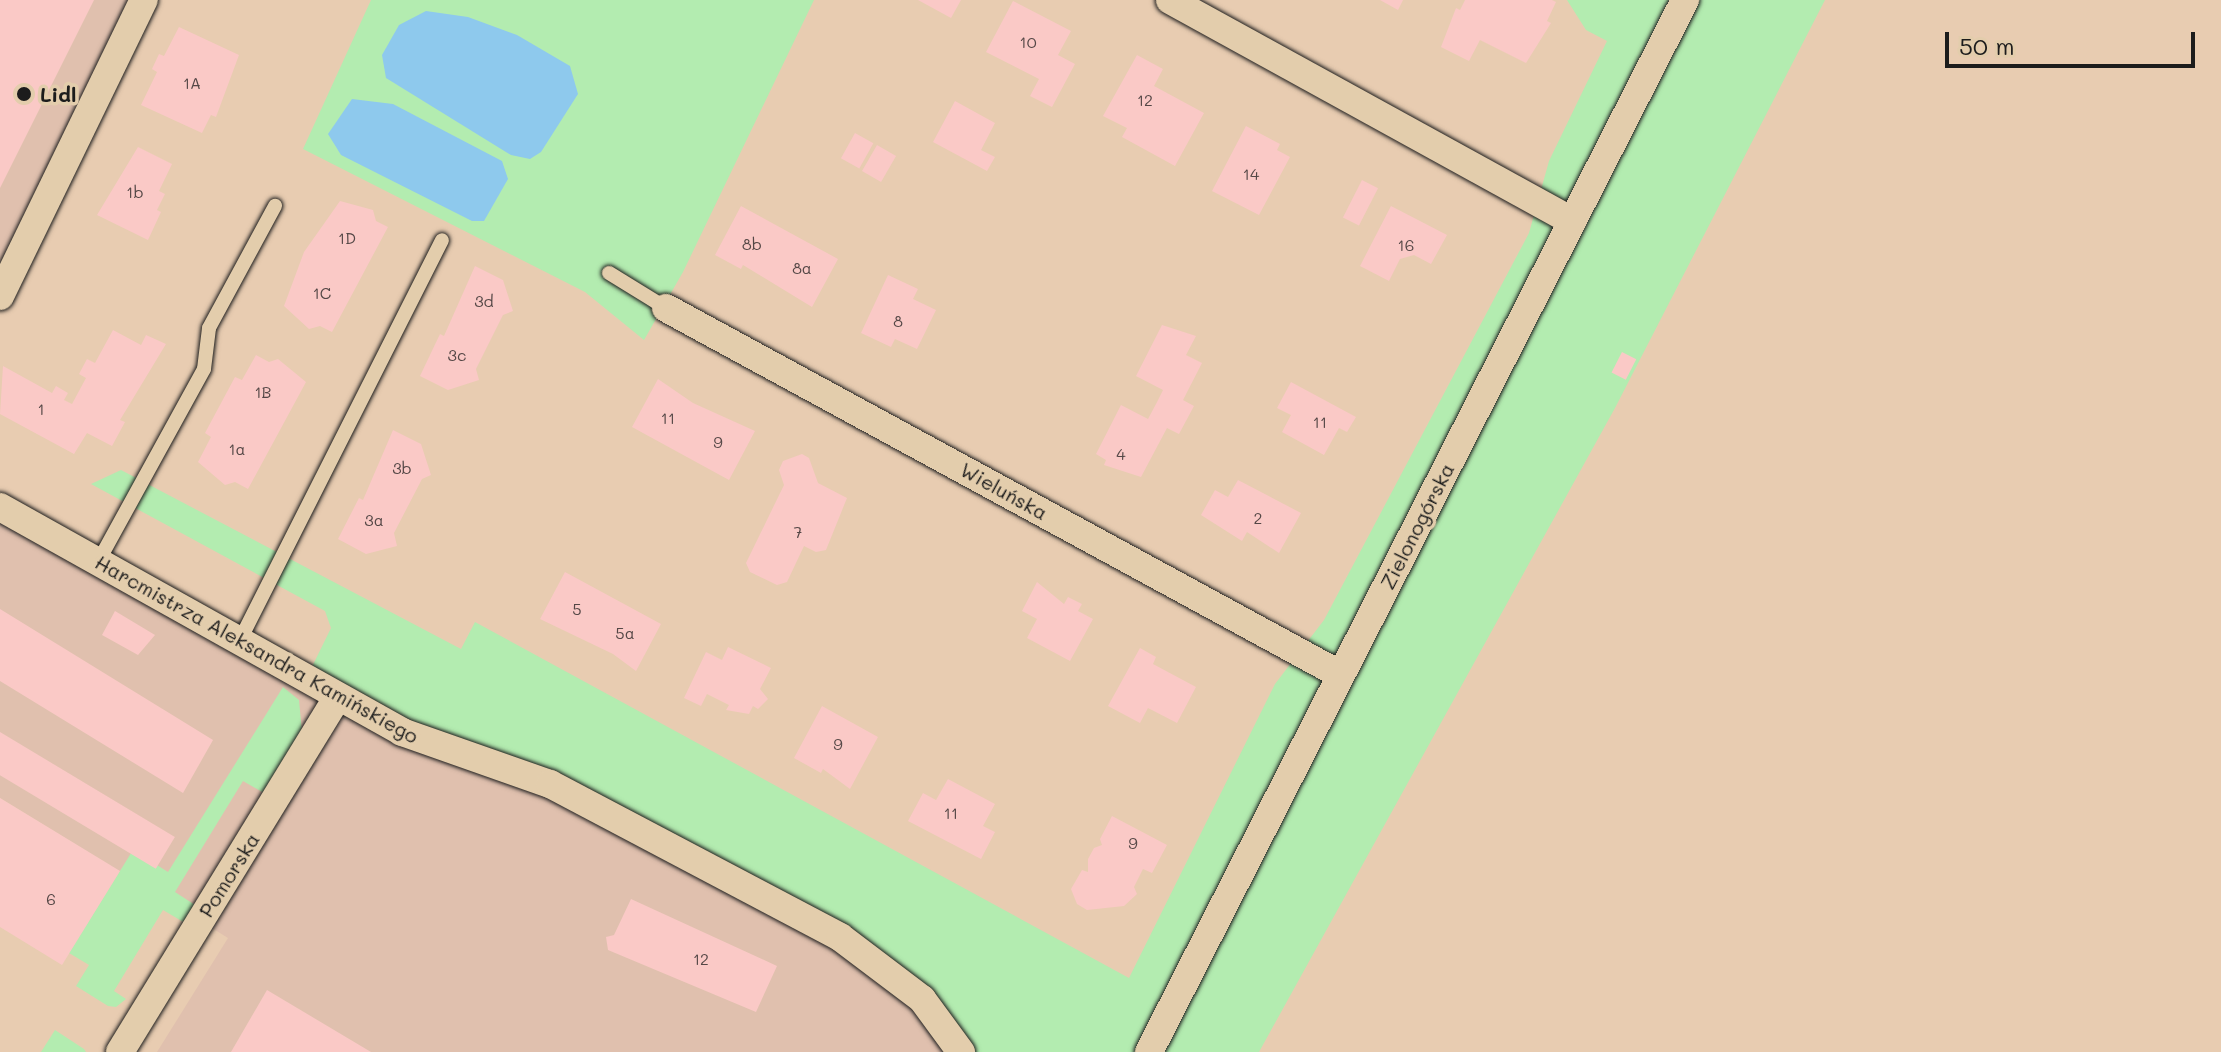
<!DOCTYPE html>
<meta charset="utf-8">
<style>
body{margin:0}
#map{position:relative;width:2221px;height:1052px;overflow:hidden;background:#e8ccb1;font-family:Mali,sans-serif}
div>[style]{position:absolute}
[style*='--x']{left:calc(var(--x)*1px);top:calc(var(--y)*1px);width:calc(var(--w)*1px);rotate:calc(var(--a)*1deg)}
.built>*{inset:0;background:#e0c0ae}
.green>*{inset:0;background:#b3ecb0}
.water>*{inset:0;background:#8ec9ed}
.building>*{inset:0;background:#fac9c6;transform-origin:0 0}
.roads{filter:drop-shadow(0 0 2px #1c1c1c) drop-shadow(0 0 2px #1c1c1c)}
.lane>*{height:14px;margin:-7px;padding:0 7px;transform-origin:7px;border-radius:7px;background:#e3cdac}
.street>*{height:28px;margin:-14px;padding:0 14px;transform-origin:14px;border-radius:14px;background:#e3cdac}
.dots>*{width:22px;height:22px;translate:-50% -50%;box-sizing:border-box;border:4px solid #e3cdac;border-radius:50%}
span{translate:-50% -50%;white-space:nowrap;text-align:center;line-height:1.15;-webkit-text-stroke:7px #e3cdac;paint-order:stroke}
.number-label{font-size:16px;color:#544746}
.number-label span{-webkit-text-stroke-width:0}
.poi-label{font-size:20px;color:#1c1c1c;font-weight:700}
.left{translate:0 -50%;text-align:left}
.street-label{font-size:20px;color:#1c1c1c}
.scale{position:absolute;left:1945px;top:32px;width:250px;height:36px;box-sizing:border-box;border:4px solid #1c1c1c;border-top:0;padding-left:10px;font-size:24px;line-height:28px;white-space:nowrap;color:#1c1c1c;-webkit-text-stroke:6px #e3cdac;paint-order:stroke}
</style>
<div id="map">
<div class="built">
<i style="clip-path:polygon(0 0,132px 0,0 264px)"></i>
<i style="clip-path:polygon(0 507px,454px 753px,840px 937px,961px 1052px,157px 1052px,228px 938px,0 798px)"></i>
</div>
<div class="green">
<i style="clip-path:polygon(371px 0,814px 0,683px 272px,644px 340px,585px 292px,303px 149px)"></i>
<i style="clip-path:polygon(1567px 0,1669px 0,1577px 210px,1698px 0,1825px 0,1615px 408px,1259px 1052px,961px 1052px,840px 937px,306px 679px,331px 628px,325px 611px,91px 484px,121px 470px,461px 649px,475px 622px,1129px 978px,1275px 684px,1324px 620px,1529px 233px,1549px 161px,1607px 41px,1586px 30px)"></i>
<i style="clip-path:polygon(283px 687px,299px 700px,302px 732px,264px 793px,243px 781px,175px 892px,195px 905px,185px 923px,163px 910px,114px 991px,126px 999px,116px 1007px,108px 1006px,76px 986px,89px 965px,69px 953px,133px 850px,168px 872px)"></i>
<i style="clip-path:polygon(55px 1030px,84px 1049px,86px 1052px,41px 1052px)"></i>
</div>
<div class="water">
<i style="clip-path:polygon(426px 11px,468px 17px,517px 35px,570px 66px,578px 94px,541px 152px,530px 159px,511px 155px,386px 78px,382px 55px,399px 25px)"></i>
<i style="clip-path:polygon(352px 99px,393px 104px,502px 161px,508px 179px,484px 221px,472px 221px,341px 155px,328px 134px)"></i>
</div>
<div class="building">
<i style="clip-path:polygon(0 0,94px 0,0 188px)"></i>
<i style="clip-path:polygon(918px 0,961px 0,951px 18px)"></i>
<i style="clip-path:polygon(1380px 0,1403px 0,1398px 10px)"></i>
<i style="clip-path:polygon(1465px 0,1552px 0,1556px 2px,1547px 21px,1551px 23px,1526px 63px,1480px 40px,1469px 61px,1441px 47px,1456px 8px,1460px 10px)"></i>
<i style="clip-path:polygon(1013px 1px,1071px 31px,1058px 55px,1075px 64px,1052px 107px,1030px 96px,1039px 79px,986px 52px)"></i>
<i style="clip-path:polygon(179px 27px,239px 55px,216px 117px,211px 115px,202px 133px,141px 105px,157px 72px,152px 69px,159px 54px,164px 56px)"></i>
<i style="clip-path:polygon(1137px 55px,1163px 69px,1154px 86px,1204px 113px,1175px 166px,1122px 137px,1127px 128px,1103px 116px)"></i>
<i style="clip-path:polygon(955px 101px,995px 123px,981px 150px,995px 157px,987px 171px,933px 142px)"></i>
<i style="clip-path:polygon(1246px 126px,1280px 144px,1277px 150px,1290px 157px,1259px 215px,1212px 191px)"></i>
<i style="left:855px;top:133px;width:21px;height:29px;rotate:29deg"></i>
<i style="left:877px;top:145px;width:22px;height:30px;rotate:30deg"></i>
<i style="clip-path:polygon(138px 147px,172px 164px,159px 191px,165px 194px,157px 210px,161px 212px,148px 240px,97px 215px)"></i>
<i style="left:1362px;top:180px;width:18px;height:42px;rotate:27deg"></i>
<i style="clip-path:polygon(340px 201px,373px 210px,376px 221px,388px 227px,332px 332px,320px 326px,309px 329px,284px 306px,304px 252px)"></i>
<i style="clip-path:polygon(741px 206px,838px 259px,812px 307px,743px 265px,741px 269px,715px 255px)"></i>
<i style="clip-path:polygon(1391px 206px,1447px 235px,1431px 264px,1414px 255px,1400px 259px,1389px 281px,1360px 266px)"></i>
<i style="clip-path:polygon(475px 266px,503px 280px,513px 311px,503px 315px,476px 369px,479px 380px,448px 390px,420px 376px,440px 334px,444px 336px)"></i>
<i style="clip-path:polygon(888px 275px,918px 289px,913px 299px,936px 310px,917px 349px,895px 339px,891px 347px,861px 333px)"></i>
<i style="clip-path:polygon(1162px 325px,1196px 336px,1186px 355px,1202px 363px,1183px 400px,1194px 406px,1179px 434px,1167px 428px,1141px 477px,1104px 465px,1106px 460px,1096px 454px,1121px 405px,1148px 419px,1156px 404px,1163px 390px,1136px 376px)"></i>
<i style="clip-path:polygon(113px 330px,141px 345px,146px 335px,166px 344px,120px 420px,125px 422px,112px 446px,87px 433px,74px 454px,0 414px,3px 366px,52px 393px,56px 386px,68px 393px,64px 400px,72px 404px,86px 378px,79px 374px,87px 359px,95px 363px)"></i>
<i style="left:1622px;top:352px;width:16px;height:23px;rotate:27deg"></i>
<i style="clip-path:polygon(256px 355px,269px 362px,278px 359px,306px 382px,248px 489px,235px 482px,225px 485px,198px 462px,211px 437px,205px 433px,235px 377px,242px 380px)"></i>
<i style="clip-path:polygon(658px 379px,693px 403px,755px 431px,729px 480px,632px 427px)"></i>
<i style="clip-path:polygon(1291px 382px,1356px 417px,1347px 432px,1339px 428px,1324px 455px,1282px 432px,1291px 415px,1277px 408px)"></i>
<i style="clip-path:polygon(393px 430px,421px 444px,431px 475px,422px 479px,394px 533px,397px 546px,366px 554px,338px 539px,359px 498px,363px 500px)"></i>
<i style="clip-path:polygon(802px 454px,809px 458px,818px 483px,847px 498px,826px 550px,816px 552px,804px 546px,787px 582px,777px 585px,750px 572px,746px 563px,784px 485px,779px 470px,783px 461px)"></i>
<i style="clip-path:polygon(1238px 480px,1301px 513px,1279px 553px,1247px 532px,1242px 541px,1201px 515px,1215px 490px,1228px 497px)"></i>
<i style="clip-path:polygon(565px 572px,661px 624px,636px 671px,613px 654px,540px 619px)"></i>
<i style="clip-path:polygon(1037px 582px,1064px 604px,1068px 597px,1082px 604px,1078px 611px,1093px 619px,1070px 661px,1027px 638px,1037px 619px,1022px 611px)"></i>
<i style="clip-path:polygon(0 609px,213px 740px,183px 793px,0 681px)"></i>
<i style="clip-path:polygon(115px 611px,155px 635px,138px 655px,102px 635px)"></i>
<i style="clip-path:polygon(728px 647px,771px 668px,760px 689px,768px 699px,758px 709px,753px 706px,749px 714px,726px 710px,729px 705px,707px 694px,701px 706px,684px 698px,706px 652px,722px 660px)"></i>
<i style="clip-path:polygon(1140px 648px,1156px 657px,1153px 664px,1196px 687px,1177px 723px,1148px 708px,1140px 723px,1108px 706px)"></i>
<i style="clip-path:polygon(822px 706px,878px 737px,850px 789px,823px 769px,821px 773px,794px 758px)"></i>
<i style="left:0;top:732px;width:204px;height:37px;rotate:31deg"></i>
<i style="clip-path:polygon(948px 779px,995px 804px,983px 826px,995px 832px,981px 859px,908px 821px,923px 793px,936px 800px)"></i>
<i style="clip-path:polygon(0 798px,120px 871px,62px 965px,0 927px)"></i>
<i style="clip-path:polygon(1112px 816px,1167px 845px,1152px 873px,1143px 869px,1134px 887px,1137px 894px,1124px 906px,1087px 910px,1077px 904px,1071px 889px,1082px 870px,1088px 872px,1088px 859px,1094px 848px,1102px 845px,1100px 839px)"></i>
<i style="clip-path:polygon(631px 899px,777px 966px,756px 1012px,608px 950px,606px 937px,614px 935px)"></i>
<i style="clip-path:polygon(267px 990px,371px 1052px,231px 1052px)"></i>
</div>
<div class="roads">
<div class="lane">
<i style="--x:609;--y:273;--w:67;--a:31.6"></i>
<i style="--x:98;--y:562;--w:220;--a:-61.2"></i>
<i style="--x:204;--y:369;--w:41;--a:-83"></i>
<i style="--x:209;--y:328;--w:139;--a:-61.6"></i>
<i style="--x:239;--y:642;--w:450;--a:-63.2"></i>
</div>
<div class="street">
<i style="--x:1170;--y:0;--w:459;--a:28.8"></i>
<i style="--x:0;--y:296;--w:329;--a:-64.1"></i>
<i style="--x:666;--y:308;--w:768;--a:28.53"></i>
<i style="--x:0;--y:507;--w:461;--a:29.2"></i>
<i style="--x:402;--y:732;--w:157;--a:19.4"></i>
<i style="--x:550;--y:784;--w:328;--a:27.8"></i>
<i style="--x:840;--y:937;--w:103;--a:37.1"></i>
<i style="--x:922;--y:999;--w:66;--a:53.7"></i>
<i style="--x:120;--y:1052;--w:415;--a:-58.5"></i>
<i style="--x:1149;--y:1052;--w:1181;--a:-63"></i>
</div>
</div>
<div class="dots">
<i style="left:24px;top:94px;background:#1c1c1c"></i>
</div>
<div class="number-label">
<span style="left:1028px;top:42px">10</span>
<span style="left:192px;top:83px">1A</span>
<span style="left:1145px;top:100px">12</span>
<span style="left:1251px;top:174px">14</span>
<span style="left:135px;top:192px">1b</span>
<span style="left:347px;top:238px">1D</span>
<span style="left:752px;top:244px">8b</span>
<span style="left:1406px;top:245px">16</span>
<span style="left:802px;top:268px">8a</span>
<span style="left:322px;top:293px">1C</span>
<span style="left:484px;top:301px">3d</span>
<span style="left:898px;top:321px">8</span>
<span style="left:457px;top:355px">3c</span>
<span style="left:263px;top:392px">1B</span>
<span style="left:41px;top:409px">1</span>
<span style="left:668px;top:418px">11</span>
<span style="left:1320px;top:422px">11</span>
<span style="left:718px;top:442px">9</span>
<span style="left:237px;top:449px">1a</span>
<span style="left:1121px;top:454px">4</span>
<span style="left:402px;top:468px">3b</span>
<span style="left:1258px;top:518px">2</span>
<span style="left:374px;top:520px">3a</span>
<span style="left:798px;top:532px">7</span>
<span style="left:577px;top:609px">5</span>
<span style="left:625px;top:633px">5a</span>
<span style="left:838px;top:744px">9</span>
<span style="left:951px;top:813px">11</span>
<span style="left:1133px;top:843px">9</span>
<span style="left:51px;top:899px">6</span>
<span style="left:701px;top:959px">12</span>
</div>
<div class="poi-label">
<span class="left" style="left:40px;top:94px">Lidl</span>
</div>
<div class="street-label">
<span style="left:1004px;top:491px;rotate:29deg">Wieluńska</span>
<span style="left:1417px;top:526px;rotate:-63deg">Zielonogórska</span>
<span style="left:257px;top:649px;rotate:29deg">Harcmistrza Aleksandra Kamińskiego</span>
<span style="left:229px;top:875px;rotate:-58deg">Pomorska</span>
</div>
<div class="scale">50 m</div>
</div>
